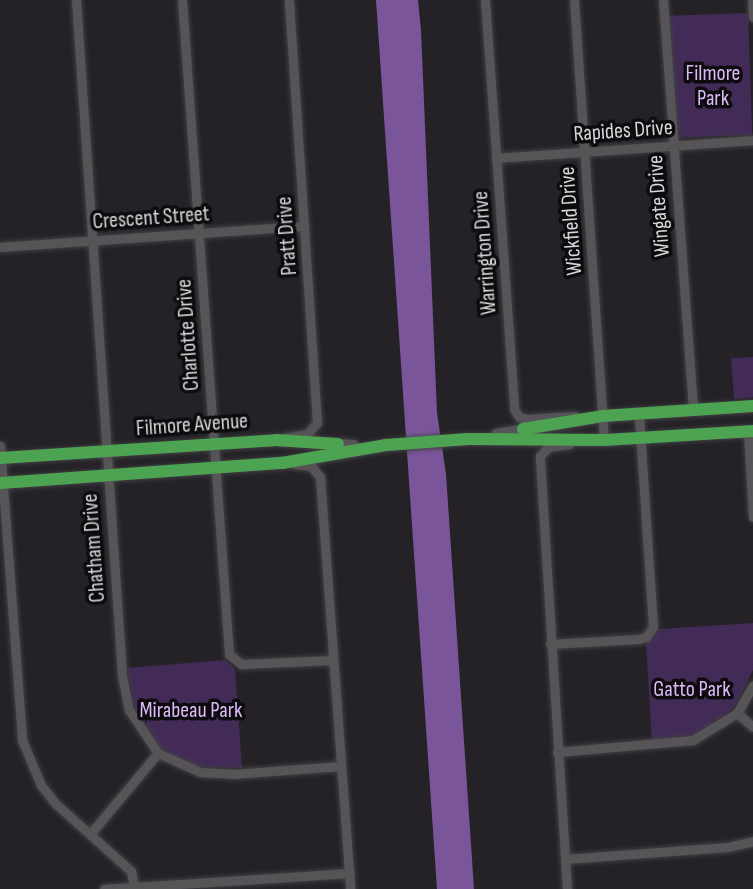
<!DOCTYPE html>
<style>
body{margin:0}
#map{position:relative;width:753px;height:889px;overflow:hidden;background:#242226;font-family:"Sofia Sans Condensed",sans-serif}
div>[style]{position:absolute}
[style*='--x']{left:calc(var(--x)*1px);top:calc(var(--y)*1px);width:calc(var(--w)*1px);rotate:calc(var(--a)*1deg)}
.green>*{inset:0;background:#432b58;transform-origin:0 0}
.water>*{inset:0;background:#7a559a}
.roads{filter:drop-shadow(0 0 2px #414043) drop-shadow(0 0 2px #414043)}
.minor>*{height:9px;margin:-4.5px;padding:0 4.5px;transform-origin:4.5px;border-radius:4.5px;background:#565457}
.tertiary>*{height:11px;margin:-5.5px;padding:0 5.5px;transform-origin:5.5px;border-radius:5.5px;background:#565457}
.cycleway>*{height:12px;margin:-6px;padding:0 6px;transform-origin:6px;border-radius:6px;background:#4ca352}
span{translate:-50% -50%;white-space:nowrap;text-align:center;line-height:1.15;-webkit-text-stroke:7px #0d0b0e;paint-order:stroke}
.park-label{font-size:22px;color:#dabbf8}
.street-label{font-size:22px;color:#d7d6d9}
</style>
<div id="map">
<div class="green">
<i style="left:748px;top:13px;width:122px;height:79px;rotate:88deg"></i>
<i style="clip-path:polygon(753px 357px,753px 397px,734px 399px,731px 358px)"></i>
<i style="clip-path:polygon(753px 623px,753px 670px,736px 704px,720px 721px,692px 736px,652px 743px,646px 643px,660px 629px)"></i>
<i style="clip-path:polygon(225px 660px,235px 669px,242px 768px,199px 767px,176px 759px,157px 745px,135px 712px,127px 668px)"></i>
</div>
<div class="water">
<i style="clip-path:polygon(376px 0,418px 0,421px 30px,437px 413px,446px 474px,474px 889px,437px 889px)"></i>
</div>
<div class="roads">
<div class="minor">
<i style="--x:76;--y:0;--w:677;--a:86.1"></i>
<i style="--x:122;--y:675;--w:36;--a:79"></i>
<i style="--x:129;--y:710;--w:52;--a:56"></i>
<i style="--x:158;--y:753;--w:46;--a:24.3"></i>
<i style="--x:200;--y:772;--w:33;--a:3"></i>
<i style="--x:233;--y:774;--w:108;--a:-4.2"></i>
<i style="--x:182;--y:0;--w:656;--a:85.89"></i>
<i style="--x:229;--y:654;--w:16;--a:40"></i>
<i style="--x:241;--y:664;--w:92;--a:-2.5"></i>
<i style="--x:485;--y:0;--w:410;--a:85.9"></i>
<i style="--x:514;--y:409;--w:9;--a:58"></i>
<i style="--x:519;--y:417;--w:7;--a:16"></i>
<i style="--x:526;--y:419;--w:49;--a:-3.5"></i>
<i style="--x:574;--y:0;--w:441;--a:86.1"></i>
<i style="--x:604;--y:440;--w:3;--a:162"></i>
<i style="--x:663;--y:0;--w:411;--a:85.8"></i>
<i style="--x:752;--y:0;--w:17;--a:87"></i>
<i style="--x:496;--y:158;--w:258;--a:-4"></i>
<i style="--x:0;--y:247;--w:305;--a:-4"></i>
<i style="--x:748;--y:431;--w:86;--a:86.7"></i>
<i style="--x:284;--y:438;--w:23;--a:-10"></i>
<i style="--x:307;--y:434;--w:15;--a:-48"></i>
<i style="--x:317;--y:423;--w:424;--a:-93.8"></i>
<i style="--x:0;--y:446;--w:295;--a:85.7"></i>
<i style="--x:22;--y:740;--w:49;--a:67.1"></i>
<i style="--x:41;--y:785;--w:24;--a:52"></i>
<i style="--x:56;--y:804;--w:101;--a:41.8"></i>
<i style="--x:131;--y:871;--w:16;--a:79"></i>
<i style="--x:294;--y:464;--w:17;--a:7"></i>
<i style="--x:311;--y:466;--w:14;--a:51"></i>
<i style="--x:320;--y:477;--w:413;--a:85.8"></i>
<i style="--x:550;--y:644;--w:89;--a:-3.2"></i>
<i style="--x:639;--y:639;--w:7;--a:-16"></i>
<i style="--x:646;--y:637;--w:12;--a:-55"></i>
<i style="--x:653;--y:627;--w:213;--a:-93.8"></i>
<i style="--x:737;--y:713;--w:21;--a:41"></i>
<i style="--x:557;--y:752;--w:137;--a:-5"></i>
<i style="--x:693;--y:740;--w:52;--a:-31.5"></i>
<i style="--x:737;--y:713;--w:32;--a:-60"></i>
<i style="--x:91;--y:833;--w:104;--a:-50.1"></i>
<i style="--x:565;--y:859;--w:163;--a:-4.2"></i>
<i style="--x:728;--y:847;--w:26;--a:-13"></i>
<i style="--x:104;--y:889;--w:246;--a:-3.7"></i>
<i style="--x:567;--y:889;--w:434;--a:-93.6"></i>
<i style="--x:540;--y:456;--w:12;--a:-48"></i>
<i style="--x:548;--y:447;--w:22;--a:-8"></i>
</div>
<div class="tertiary">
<i style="--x:496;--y:434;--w:108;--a:-9.6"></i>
<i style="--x:602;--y:416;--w:151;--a:-3.8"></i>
<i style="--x:0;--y:458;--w:277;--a:-3.7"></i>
<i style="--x:276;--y:440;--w:77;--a:3.7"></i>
<i style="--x:0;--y:483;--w:283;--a:-4.1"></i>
<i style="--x:282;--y:463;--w:106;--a:-9.8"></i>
<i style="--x:386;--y:445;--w:82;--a:-4.2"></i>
<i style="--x:468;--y:439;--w:136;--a:0.4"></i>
<i style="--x:604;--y:440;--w:149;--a:-3.5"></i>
</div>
</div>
<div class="cycleway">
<i style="--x:523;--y:429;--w:80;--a:-9.3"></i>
<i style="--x:602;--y:416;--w:151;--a:-3.8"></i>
<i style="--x:0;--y:458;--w:277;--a:-3.7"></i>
<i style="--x:276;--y:440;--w:62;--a:3.7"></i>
<i style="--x:0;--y:483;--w:283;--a:-4.1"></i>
<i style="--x:282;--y:463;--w:106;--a:-9.8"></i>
<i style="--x:386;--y:445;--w:82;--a:-4.2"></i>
<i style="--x:468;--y:439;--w:136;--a:0.4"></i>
<i style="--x:604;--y:440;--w:149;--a:-3.5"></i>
</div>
<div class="park-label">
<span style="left:713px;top:86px">Filmore<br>Park</span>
<span style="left:692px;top:690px">Gatto Park</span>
<span style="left:191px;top:711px">Mirabeau Park</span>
</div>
<div class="street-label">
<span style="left:623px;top:131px;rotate:-4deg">Rapides Drive</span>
<span style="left:659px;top:206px;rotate:-94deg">Wingate Drive</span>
<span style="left:151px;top:218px;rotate:-4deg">Crescent Street</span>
<span style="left:571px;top:221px;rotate:-94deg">Wickfield Drive</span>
<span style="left:287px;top:236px;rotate:-94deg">Pratt Drive</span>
<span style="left:485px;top:253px;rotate:-94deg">Warrington Drive</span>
<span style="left:188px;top:335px;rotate:-94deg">Charlotte Drive</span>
<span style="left:192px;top:425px;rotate:-4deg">Filmore Avenue</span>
<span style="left:94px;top:548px;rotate:-94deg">Chatham Drive</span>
</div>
</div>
